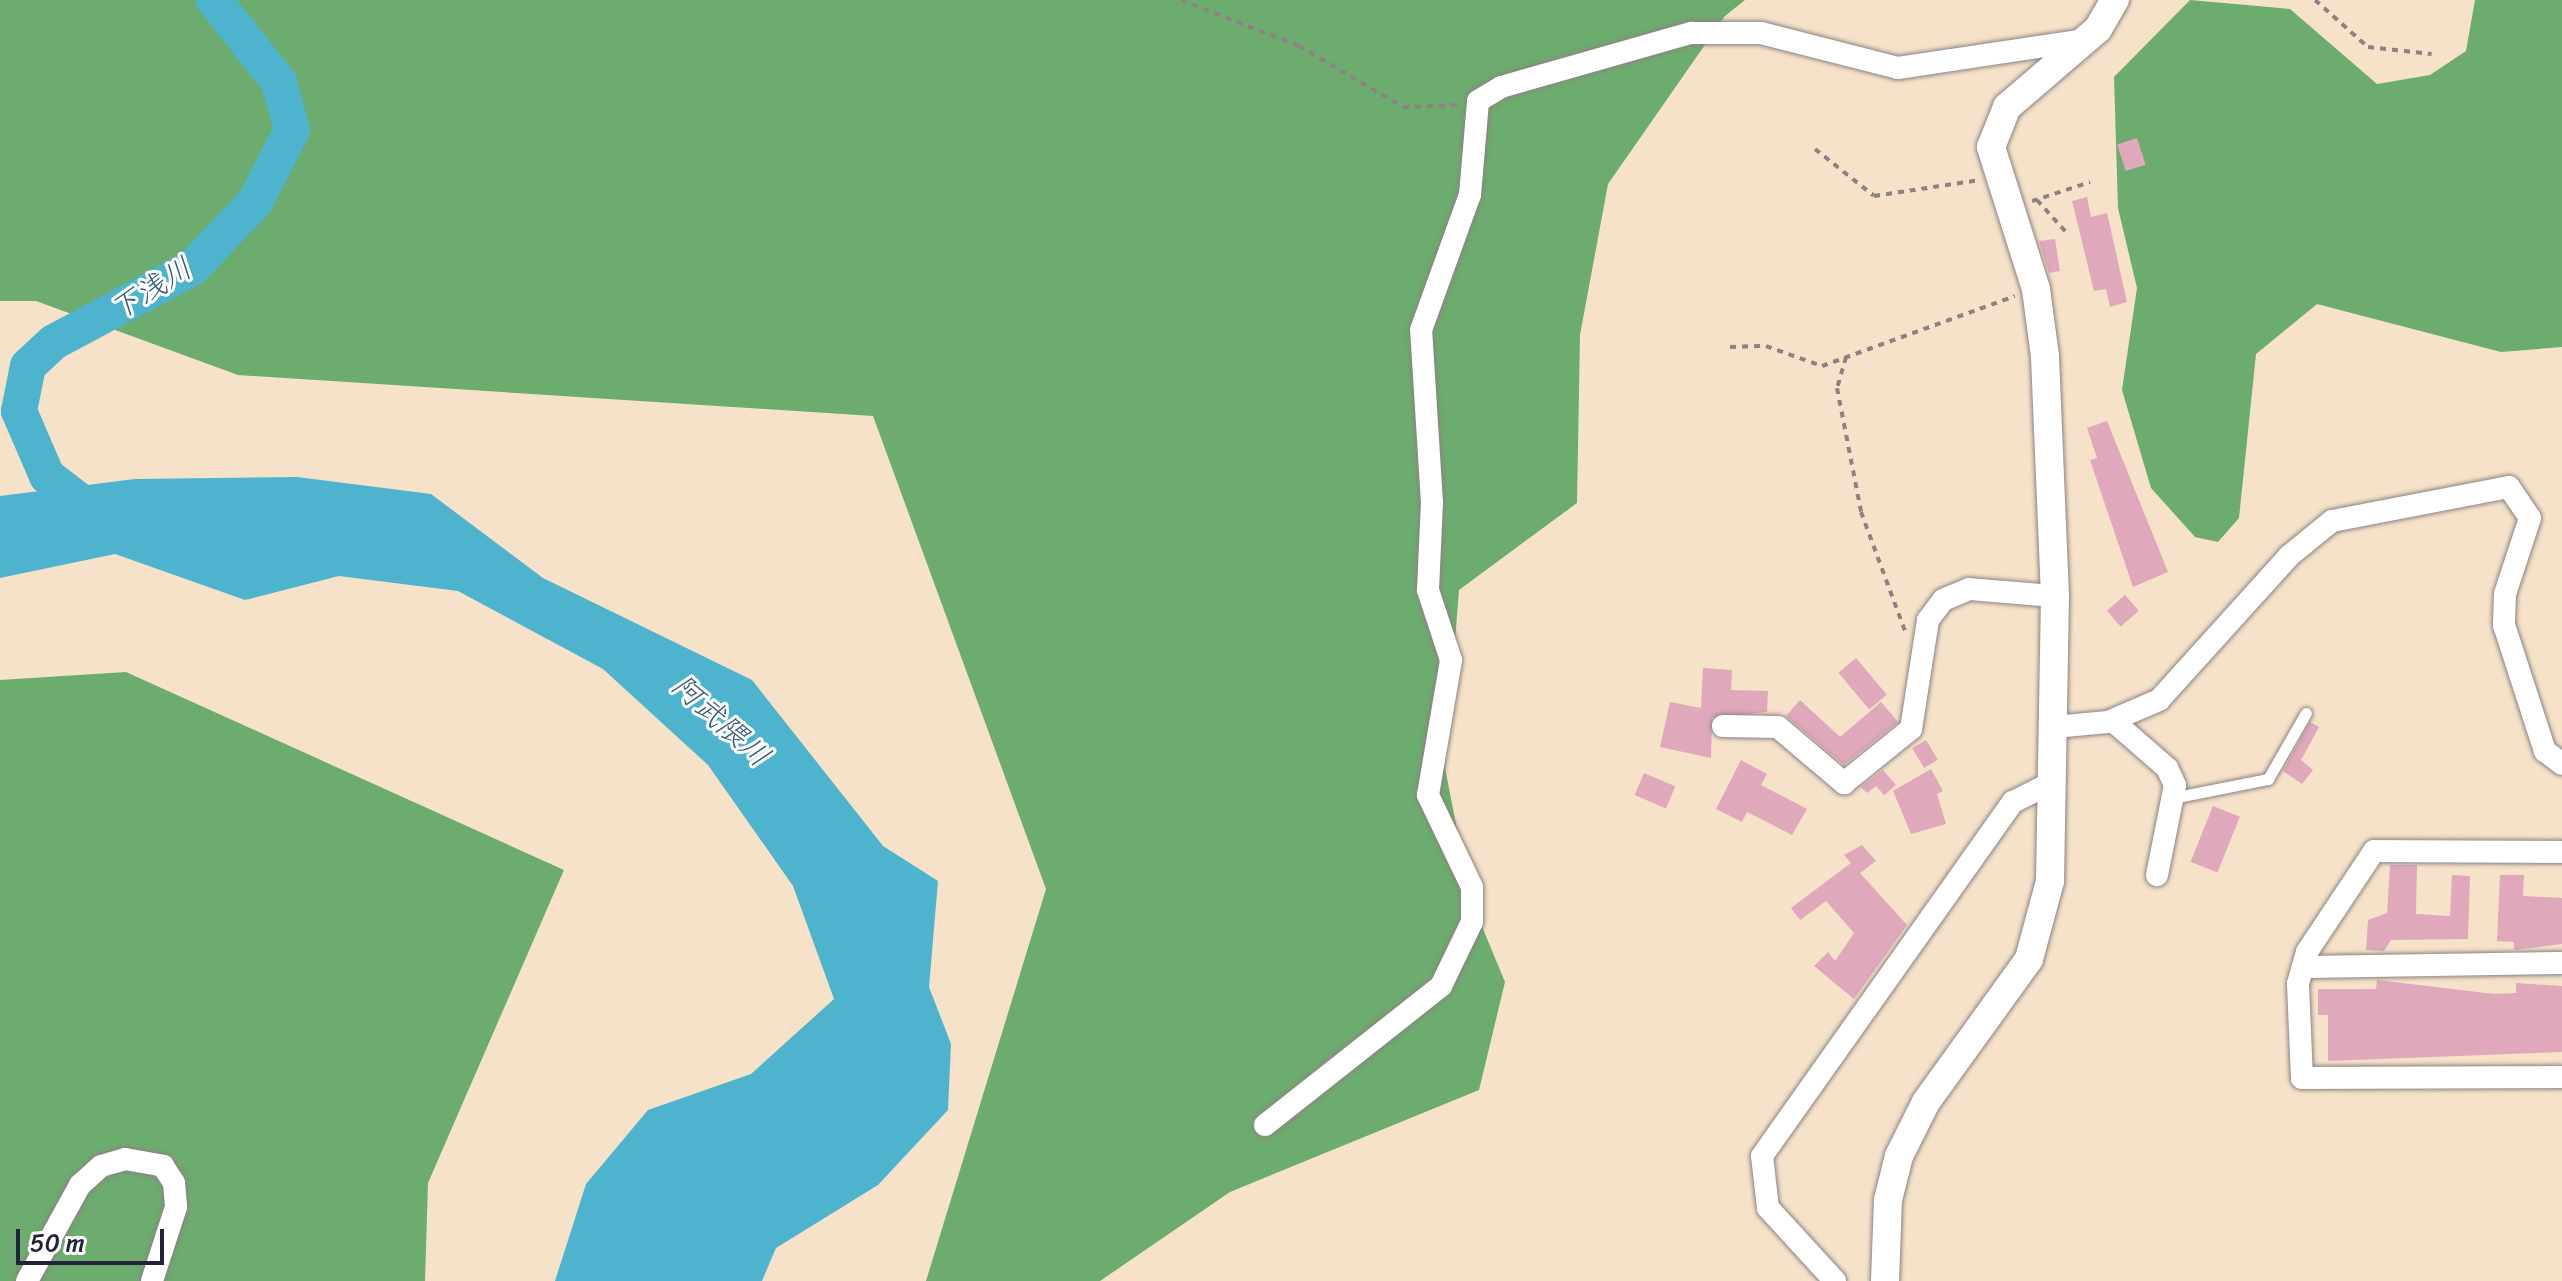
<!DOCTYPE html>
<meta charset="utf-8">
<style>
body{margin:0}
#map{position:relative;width:2562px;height:1281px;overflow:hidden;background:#f5e2c9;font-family:Sriracha,"Klee One",sans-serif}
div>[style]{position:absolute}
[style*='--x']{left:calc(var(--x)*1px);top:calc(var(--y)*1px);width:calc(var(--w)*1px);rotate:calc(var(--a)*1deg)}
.forest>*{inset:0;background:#6cac6e}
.water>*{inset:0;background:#4eb4cd}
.river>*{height:36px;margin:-18px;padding:0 18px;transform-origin:18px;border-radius:18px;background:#4eb4cd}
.building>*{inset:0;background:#e0a8bb;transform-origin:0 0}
.path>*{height:4px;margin-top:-2px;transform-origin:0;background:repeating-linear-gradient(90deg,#8c8282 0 6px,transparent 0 12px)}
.roads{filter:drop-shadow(0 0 2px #8c8282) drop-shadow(0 0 2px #8c8282)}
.service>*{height:11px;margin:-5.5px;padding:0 5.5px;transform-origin:5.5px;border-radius:5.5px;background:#fff}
.minor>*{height:22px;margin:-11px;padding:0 11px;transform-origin:11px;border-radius:11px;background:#fff}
.tertiary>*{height:28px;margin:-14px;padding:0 14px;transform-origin:14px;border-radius:14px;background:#fff}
span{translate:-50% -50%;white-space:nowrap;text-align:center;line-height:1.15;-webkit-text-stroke:6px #fff;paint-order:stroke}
.water-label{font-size:30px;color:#345c75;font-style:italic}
.scale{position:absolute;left:16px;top:1229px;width:148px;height:36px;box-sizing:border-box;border:4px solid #22223b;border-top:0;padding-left:10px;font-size:24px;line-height:28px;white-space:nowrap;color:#22223b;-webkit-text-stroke:6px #fff;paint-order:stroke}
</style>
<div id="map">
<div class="forest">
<i style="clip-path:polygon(0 0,1745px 0,1725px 16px,1608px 184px,1580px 335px,1577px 503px,1459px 590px,1445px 768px,1471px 900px,1505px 982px,1479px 1090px,1230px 1192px,1100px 1281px,926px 1281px,1046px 889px,873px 416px,238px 375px,36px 301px,0 301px)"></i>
<i style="clip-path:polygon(2190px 0,2290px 9px,2377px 84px,2430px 75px,2466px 51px,2475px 0,2562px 0,2562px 347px,2501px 352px,2317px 304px,2256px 354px,2239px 518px,2218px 542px,2195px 537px,2151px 488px,2122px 390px,2137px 288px,2118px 208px,2114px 77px)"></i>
<i style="clip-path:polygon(126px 672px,564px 870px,428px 1183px,425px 1281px,0 1281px,0 680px)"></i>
</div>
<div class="water">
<i style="clip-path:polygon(297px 477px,431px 494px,543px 578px,752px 680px,883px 846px,938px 881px,929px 987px,951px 1044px,948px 1110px,878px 1185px,776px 1248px,762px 1281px,555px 1281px,586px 1184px,648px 1110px,751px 1074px,834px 999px,793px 886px,708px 765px,603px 669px,458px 591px,339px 576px,245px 600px,115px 554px,0 578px,0 496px,135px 479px)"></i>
</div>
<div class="river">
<i style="--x:98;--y:515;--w:64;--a:-142.6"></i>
<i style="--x:47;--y:476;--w:71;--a:-113.3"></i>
<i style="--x:19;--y:411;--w:46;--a:-78.7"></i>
<i style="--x:28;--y:366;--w:35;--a:-43"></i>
<i style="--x:54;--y:342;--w:157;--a:-28.2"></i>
<i style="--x:192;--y:268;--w:91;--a:-46.3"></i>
<i style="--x:255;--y:202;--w:81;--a:-62.8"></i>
<i style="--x:292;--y:130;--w:50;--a:-105.2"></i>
<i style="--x:279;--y:82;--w:105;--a:-128.4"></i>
</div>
<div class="building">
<i style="left:2137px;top:138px;width:28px;height:21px;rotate:72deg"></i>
<i style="clip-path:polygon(2087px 197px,2091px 217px,2107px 213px,2127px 302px,2110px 307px,2106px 289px,2094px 291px,2072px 201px)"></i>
<i style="clip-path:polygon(2055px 239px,2060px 271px,2049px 273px,2039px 241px)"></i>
<i style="clip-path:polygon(2107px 421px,2168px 572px,2133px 587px,2090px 460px,2097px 458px,2087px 428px)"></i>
<i style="left:2125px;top:595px;width:21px;height:24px;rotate:49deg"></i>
<i style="left:1856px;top:658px;width:48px;height:23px;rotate:50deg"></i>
<i style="clip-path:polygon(1703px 668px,1732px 670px,1731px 690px,1768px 691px,1767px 712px,1712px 718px,1711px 758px,1660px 747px,1670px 702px,1701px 708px)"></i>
<i style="clip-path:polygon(1800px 700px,1840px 737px,1881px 702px,1898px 722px,1844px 765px,1786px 716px)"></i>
<i style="clip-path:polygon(2310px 722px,2319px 727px,2301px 760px,2313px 770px,2302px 784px,2283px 771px)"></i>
<i style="left:1926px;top:740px;width:23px;height:16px;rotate:59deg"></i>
<i style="clip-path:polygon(1741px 760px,1767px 774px,1761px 785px,1807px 809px,1792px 835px,1747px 812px,1742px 822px,1716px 809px)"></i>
<i style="clip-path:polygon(1931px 769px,1943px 791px,1937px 794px,1946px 824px,1911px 834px,1893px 791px)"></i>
<i style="clip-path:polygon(1883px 770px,1896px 785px,1884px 795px,1876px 786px,1867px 793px,1861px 787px)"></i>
<i style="left:1644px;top:773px;width:34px;height:24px;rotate:23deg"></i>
<i style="left:2213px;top:806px;width:29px;height:60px;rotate:22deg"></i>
<i style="clip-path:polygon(1862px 845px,1876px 861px,1860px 873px,1907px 925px,1854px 999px,1814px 966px,1828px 952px,1835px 961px,1854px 933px,1826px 901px,1800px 920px,1791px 908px,1851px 863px,1844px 855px)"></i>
<i style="clip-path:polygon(2390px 865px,2417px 865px,2416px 914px,2450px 916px,2452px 875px,2470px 876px,2468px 939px,2391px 940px,2384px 951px,2366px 950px,2368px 920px,2387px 913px)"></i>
<i style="clip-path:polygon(2500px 875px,2524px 875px,2523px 896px,2562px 898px,2562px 944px,2514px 950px,2514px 942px,2497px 941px)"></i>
<i style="clip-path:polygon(2377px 980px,2494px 994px,2516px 993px,2516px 983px,2562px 986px,2562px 1052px,2328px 1061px,2328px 1015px,2318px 1015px,2318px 989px,2376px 989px)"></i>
</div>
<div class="path">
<i style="--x:1181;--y:0;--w:127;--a:21.3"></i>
<i style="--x:1299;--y:46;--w:121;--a:30.4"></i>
<i style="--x:1403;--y:107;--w:57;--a:-2"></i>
<i style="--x:2315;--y:0;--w:71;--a:41.6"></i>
<i style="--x:2368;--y:47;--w:64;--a:6.2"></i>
<i style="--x:1815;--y:149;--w:75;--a:38.5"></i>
<i style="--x:1874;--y:196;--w:107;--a:-8.6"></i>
<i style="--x:2037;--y:200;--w:42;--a:47.9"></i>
<i style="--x:2032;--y:201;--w:61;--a:-18.1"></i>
<i style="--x:1730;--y:347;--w:36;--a:-2"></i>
<i style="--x:1766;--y:346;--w:59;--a:19.7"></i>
<i style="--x:1822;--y:366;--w:205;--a:-19.9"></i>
<i style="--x:1846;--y:357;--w:32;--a:106"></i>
<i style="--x:1837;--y:388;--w:126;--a:79"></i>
<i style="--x:1861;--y:512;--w:127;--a:69.7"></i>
</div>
<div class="roads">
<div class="service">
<i style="--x:2177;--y:797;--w:93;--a:-11.2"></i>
<i style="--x:2268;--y:779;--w:76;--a:-60.1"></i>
</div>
<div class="minor">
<i style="--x:2113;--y:721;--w:72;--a:41"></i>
<i style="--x:2167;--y:768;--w:19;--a:65"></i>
<i style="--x:2175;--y:785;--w:92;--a:101.3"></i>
<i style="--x:1723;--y:726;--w:55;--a:1"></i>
<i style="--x:1778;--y:727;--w:87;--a:40.3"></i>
<i style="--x:1844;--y:783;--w:86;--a:-38.9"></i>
<i style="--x:1911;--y:729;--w:110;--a:-81.1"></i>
<i style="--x:1928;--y:620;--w:25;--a:-53"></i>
<i style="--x:1943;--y:600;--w:28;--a:-23"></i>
<i style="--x:1969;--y:589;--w:86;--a:4.7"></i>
<i style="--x:2054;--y:727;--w:54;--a:-5.3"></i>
<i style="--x:2108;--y:722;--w:56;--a:-23.3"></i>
<i style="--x:2159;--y:700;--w:194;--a:-47.9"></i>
<i style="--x:2289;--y:556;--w:55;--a:-39.1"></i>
<i style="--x:2332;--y:521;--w:180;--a:-10.9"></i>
<i style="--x:2509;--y:487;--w:37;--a:56"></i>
<i style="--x:2530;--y:518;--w:80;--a:108.2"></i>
<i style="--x:2505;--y:594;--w:31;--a:92"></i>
<i style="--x:2504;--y:625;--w:133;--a:72"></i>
<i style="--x:2545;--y:751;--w:21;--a:37"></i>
<i style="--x:2562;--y:852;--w:188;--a:-179.7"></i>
<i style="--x:2374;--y:851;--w:121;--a:123.6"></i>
<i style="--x:2307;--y:952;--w:33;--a:106"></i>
<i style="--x:2298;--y:984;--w:94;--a:87.6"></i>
<i style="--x:2302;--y:1078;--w:260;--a:-0.2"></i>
<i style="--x:2303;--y:967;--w:259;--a:-0.9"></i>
<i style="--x:1265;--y:1125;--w:224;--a:-38.3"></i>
<i style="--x:1441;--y:986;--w:71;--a:-64.2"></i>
<i style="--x:1472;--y:922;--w:35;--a:-90"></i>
<i style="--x:1472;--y:887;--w:102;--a:-115.6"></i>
<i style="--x:1428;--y:795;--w:137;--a:-80.3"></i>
<i style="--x:1451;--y:660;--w:74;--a:-108.2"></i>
<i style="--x:1428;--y:590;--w:87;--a:-87.4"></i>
<i style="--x:1432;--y:503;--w:173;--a:-93.6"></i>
<i style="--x:1421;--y:330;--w:144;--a:-70.1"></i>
<i style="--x:1470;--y:195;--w:94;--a:-85.1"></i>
<i style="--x:1478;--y:101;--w:27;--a:-31"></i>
<i style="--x:1501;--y:87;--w:198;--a:-15.9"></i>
<i style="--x:1691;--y:33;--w:70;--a:0"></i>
<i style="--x:1761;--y:33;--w:141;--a:14.3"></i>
<i style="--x:1898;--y:68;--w:190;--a:-8.5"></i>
<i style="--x:27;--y:1281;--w:110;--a:-61.1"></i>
<i style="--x:80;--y:1185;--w:28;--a:-42"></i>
<i style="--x:101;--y:1166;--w:25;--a:-16"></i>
<i style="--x:125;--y:1159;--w:39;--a:10"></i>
<i style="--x:163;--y:1166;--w:20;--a:57"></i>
<i style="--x:174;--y:1183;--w:24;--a:85"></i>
<i style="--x:176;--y:1207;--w:78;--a:108"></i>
<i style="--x:1835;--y:1281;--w:99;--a:-132.5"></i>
<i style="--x:1768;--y:1208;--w:52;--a:-96.6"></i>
<i style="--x:1762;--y:1156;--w:434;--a:-54.7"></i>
<i style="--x:2013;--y:802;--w:42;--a:-26.6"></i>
</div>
<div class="tertiary">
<i style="--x:1885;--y:1281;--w:81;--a:-87.9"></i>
<i style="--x:1888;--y:1200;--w:45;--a:-76"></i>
<i style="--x:1899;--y:1156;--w:60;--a:-63.4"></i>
<i style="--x:1926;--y:1102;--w:176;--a:-54.2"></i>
<i style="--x:2029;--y:959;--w:81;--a:-74.9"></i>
<i style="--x:2050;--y:881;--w:285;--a:-89"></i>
<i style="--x:2055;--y:596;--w:240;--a:-92.4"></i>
<i style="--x:2045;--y:356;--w:68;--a:-97.7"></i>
<i style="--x:2036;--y:289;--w:149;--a:-107.6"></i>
<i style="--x:1991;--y:147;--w:43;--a:-68.2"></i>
<i style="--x:2007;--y:107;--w:120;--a:-40.6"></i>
<i style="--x:2098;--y:29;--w:34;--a:-60"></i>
</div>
</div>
<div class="water-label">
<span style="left:151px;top:289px;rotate:-32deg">下浅川</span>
<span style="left:721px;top:721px;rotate:42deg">阿武隈川</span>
</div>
<div class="scale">50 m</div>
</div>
